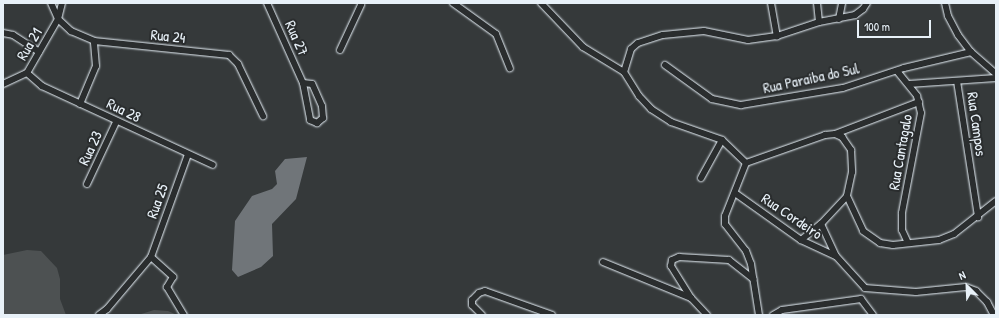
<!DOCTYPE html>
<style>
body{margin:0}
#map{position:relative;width:999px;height:318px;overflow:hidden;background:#35393a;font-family:"Patrick Hand",sans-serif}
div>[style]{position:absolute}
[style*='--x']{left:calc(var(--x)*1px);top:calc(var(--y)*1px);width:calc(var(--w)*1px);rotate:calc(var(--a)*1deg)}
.green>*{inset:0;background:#4d5152}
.water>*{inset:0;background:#707579}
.roads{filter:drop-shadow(0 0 1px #e8f1f8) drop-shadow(0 0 1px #e8f1f8)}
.minor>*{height:6px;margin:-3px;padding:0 3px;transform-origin:3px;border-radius:3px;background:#2a2d2e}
span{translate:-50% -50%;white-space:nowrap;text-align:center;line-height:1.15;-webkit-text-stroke:4px #2a2d2e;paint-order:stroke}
.street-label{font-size:15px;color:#e8f1f8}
.frame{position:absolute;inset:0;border:4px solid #e8f1f8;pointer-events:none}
.north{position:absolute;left:947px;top:266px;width:40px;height:40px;-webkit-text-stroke:3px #2a2d2e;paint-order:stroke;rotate:336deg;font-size:11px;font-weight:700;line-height:16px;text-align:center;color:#e8f1f8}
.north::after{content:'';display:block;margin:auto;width:14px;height:18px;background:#e8f1f8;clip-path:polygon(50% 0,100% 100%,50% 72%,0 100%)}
.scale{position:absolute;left:857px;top:20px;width:74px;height:18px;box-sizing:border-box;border:2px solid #e8f1f8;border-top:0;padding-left:5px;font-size:12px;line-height:14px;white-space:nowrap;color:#e8f1f8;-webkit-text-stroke:3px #2a2d2e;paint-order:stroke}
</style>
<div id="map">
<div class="green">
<i style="clip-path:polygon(27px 250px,41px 251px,57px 268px,60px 279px,60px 299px,66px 315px,3px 315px,3px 255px)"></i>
<i style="clip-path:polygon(154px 310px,168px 311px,177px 315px,138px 315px)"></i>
</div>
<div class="water">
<i style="clip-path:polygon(307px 157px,296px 199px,272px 224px,273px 256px,261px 267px,238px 277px,232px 270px,235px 221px,252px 196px,272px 189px,277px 184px,275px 171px,285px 159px)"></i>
</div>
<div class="roads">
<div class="minor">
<i style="--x:51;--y:3;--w:17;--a:66"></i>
<i style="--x:58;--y:19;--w:18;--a:43"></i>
<i style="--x:71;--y:31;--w:25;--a:23"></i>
<i style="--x:94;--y:41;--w:136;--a:5.9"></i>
<i style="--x:229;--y:55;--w:13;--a:45"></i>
<i style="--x:238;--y:64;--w:58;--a:64.3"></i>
<i style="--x:267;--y:3;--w:88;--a:65.8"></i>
<i style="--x:303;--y:83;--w:38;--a:79"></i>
<i style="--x:310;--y:120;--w:8;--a:23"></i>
<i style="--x:317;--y:123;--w:8;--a:-40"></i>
<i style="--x:323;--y:118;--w:12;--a:-95"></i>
<i style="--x:322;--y:106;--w:24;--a:-114"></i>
<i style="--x:312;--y:84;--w:9;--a:-174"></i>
<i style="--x:453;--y:3;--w:53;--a:35.8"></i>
<i style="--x:496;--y:34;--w:37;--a:68"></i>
<i style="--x:541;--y:3;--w:61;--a:46.3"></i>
<i style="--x:583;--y:47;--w:48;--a:31.4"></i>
<i style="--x:624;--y:72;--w:28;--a:58"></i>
<i style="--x:639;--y:96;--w:18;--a:47"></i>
<i style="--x:651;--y:109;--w:24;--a:33"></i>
<i style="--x:671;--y:122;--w:54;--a:19.4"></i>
<i style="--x:722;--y:140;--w:33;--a:44"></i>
<i style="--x:771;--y:3;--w:34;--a:80"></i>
<i style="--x:817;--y:3;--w:19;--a:84"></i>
<i style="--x:945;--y:3;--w:13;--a:77"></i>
<i style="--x:948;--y:16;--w:21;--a:62"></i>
<i style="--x:958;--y:35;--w:21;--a:53"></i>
<i style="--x:971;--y:52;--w:33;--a:41"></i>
<i style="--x:839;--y:19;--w:16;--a:-79"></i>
<i style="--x:3;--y:33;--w:10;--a:11"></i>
<i style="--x:13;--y:35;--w:31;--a:33"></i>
<i style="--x:340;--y:50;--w:50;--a:-65"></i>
<i style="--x:665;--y:65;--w:58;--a:35.9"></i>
<i style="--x:712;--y:99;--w:30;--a:12"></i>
<i style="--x:741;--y:105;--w:103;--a:-9.5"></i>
<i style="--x:843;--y:88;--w:64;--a:-18.2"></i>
<i style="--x:904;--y:68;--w:69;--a:-13.4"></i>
<i style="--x:897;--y:71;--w:32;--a:51"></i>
<i style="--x:917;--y:96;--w:17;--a:77"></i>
<i style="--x:921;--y:113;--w:102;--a:100.8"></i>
<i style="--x:902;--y:213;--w:17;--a:90"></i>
<i style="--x:902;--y:230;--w:14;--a:65"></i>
<i style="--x:624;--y:72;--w:24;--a:-73"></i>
<i style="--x:631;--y:49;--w:9;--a:-41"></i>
<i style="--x:638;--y:43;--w:26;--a:-18"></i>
<i style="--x:663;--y:35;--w:41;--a:-5.6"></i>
<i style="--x:704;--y:31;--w:45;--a:11.6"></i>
<i style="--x:748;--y:40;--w:29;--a:-8"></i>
<i style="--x:777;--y:36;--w:44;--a:-18.4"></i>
<i style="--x:819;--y:22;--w:37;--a:-11"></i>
<i style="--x:855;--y:15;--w:10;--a:-37"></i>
<i style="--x:863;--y:9;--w:7;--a:-56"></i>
<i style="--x:27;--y:73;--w:20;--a:41"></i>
<i style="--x:42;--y:86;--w:188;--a:24.8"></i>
<i style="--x:957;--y:81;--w:138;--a:81.2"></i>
<i style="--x:3;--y:84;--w:26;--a:-25"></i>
<i style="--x:27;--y:73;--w:62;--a:-60.1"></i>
<i style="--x:58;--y:19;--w:16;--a:-76"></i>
<i style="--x:909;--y:84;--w:87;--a:-3.9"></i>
<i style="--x:80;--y:104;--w:41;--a:-67.2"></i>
<i style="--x:96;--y:66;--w:25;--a:-95"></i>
<i style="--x:835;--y:134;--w:90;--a:-20.9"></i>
<i style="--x:701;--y:178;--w:43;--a:-61.1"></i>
<i style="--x:87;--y:184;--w:68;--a:-64.9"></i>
<i style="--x:735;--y:193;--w:81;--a:35.5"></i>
<i style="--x:801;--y:240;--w:38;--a:25"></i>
<i style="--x:821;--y:224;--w:35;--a:65"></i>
<i style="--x:836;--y:256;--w:43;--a:47.8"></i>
<i style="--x:865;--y:288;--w:51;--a:4.5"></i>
<i style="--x:916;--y:292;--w:50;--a:-5.7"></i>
<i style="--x:966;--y:287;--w:11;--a:22"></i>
<i style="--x:976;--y:291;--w:16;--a:45"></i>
<i style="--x:987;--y:302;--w:15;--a:62"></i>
<i style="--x:801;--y:240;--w:26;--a:-39"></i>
<i style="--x:821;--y:224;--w:38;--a:-47"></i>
<i style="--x:151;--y:257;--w:30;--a:42"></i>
<i style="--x:173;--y:277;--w:12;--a:121"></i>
<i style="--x:167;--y:287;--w:33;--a:59"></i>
<i style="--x:603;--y:262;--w:95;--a:22.2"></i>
<i style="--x:861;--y:299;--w:20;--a:53"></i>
<i style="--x:99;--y:315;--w:10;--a:-37"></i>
<i style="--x:107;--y:309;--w:68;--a:-49.8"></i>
<i style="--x:151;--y:257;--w:109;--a:-70.2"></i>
<i style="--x:482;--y:315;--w:14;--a:-135"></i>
<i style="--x:472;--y:305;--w:5;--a:-90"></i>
<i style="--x:472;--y:300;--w:10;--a:-45"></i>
<i style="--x:479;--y:293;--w:6;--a:-18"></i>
<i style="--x:485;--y:291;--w:71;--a:19.7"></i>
<i style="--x:707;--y:315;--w:23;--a:-133"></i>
<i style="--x:691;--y:298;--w:38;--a:-122"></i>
<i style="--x:671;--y:266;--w:6;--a:-81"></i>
<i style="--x:672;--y:260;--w:8;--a:-23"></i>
<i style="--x:679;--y:257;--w:50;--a:3.4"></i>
<i style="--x:729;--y:260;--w:31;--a:38"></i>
<i style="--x:759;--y:315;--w:52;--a:-98.9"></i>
<i style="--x:751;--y:264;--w:14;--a:-111"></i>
<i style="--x:746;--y:251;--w:34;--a:-128"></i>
<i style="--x:725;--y:224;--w:8;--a:-90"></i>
<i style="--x:725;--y:216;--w:57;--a:-68.4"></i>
<i style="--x:746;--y:163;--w:84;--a:-19.5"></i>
<i style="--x:825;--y:135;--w:10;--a:-6"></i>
<i style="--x:835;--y:134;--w:8;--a:23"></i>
<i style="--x:842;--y:137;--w:16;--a:55"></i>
<i style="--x:851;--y:150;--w:22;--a:87"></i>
<i style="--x:852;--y:172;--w:25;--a:102"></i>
<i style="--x:847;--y:196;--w:38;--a:65"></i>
<i style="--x:863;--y:231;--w:21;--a:35"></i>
<i style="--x:880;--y:243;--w:13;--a:9"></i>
<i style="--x:893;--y:245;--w:46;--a:-6.2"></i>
<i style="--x:939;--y:240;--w:16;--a:-22"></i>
<i style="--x:954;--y:234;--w:53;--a:-38.2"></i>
<i style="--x:773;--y:315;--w:10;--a:-29"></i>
<i style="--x:782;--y:310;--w:80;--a:-7.9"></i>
</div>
</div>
<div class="street-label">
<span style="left:168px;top:36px;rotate:6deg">Rua 24</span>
<span style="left:297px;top:38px;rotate:66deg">Rua 27</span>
<span style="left:29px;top:44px;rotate:-59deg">Rua 21</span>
<span style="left:811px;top:78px;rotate:-12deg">Rua Paraiba do Sul</span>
<span style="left:124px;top:110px;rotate:26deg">Rua 28</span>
<span style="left:977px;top:124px;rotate:82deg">Rua Campos</span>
<span style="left:90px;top:148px;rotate:-65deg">Rua 23</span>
<span style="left:900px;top:152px;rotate:-80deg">Rua Cantagalo</span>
<span style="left:157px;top:201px;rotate:-70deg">Rua 25</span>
<span style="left:792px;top:216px;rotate:34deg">Rua Cordeiro</span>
</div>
<div class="frame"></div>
<div class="north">N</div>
<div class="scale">100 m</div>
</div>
